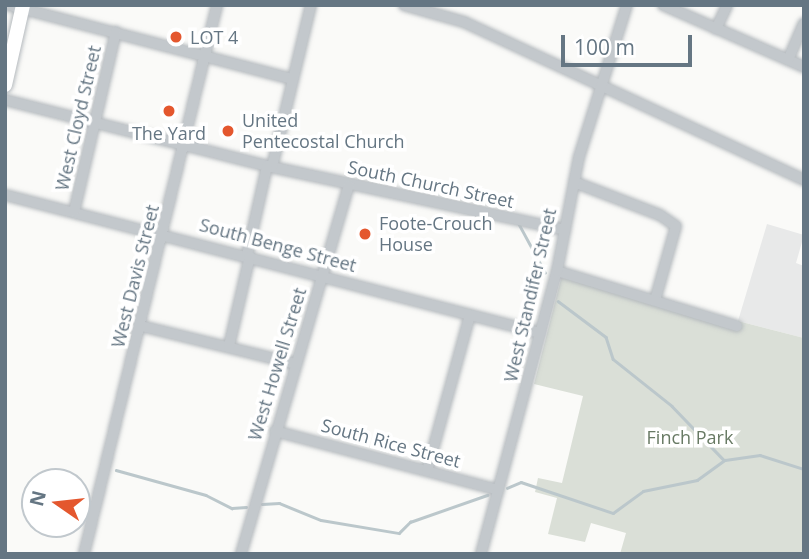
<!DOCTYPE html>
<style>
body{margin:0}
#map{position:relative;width:809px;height:559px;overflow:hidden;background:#fafaf8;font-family:"Open Sans",sans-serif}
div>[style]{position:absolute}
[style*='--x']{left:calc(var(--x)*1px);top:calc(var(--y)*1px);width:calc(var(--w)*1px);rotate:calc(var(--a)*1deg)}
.built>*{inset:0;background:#e8e9e9}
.green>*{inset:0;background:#dadfd7}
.stream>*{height:2.5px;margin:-1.25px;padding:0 1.25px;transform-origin:1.25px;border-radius:1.25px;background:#bbc7cb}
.roads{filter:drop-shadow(0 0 2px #b5babe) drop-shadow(0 0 2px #b5babe)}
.minor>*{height:10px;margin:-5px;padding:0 5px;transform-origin:5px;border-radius:5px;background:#c3c8cc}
.major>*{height:14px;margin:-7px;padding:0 7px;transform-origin:7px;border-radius:7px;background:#fff}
.dots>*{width:19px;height:19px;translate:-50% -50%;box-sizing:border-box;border:4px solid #fff;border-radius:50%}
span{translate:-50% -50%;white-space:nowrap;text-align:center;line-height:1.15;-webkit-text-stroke:7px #fff;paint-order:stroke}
.poi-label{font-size:18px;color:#657683}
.left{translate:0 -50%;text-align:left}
.street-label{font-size:18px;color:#657683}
.park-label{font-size:18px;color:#687a64}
.frame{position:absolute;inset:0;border:7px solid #657683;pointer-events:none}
.north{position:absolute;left:21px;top:468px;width:70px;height:70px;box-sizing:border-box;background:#fff;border:2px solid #c1c8cd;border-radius:50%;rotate:284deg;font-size:19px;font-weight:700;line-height:28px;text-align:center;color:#657683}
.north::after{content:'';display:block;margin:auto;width:24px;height:32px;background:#e4572e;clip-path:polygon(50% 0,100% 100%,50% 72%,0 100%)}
.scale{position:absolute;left:561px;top:35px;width:131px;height:32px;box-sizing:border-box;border:4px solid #657683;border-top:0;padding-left:9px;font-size:21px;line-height:24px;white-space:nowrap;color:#657683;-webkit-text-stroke:5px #fff;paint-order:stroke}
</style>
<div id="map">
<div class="built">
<i style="clip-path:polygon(767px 224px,804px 235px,796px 263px,804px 266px,804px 338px,738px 321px)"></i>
</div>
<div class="green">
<i style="clip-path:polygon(562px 275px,736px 329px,738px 321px,804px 338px,804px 554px,620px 554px,626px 533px,591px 523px,585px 542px,548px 534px,557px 498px,535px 492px,538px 478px,562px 483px,583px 396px,534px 384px)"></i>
</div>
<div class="stream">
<i style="--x:519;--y:224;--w:55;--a:61.6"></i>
<i style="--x:558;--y:301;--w:60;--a:36.9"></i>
<i style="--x:606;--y:337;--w:23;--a:72"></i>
<i style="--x:613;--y:359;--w:75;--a:38.5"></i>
<i style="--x:672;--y:406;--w:74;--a:46.1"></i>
<i style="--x:116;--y:470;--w:93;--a:15.5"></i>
<i style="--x:206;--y:495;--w:29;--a:27"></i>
<i style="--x:232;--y:508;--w:14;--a:-4"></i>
<i style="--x:507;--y:488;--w:15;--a:-23"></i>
<i style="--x:521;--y:482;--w:97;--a:18.6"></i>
<i style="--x:613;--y:513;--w:37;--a:-36"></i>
<i style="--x:643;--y:491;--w:55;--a:-11.5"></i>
<i style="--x:697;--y:480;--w:34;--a:-36"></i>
<i style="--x:725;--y:460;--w:35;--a:-8"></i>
<i style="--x:760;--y:455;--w:46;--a:17.7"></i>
<i style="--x:262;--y:504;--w:17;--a:-3"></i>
<i style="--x:279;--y:503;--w:45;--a:22"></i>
<i style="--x:321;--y:520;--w:79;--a:9.5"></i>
<i style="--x:399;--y:533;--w:16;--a:-45"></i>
<i style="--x:410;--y:522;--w:82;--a:-19.3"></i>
</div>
<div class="roads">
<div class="minor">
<i style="--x:8;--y:5;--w:294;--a:14.6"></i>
<i style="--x:404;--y:5;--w:62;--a:15.8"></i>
<i style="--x:464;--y:22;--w:375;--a:24.9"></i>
<i style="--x:663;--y:5;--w:154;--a:23.7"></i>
<i style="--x:716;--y:29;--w:26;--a:-65"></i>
<i style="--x:788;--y:60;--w:40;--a:-66.6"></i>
<i style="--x:5;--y:100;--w:270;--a:14.1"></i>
<i style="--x:267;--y:166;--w:305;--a:12.1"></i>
<i style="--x:272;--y:167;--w:167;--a:-76.5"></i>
<i style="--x:574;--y:182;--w:92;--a:21"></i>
<i style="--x:660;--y:215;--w:19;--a:35"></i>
<i style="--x:676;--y:226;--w:77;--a:105.8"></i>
<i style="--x:5;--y:195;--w:553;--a:14.46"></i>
<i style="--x:74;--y:212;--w:185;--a:-76.9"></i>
<i style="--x:247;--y:255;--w:91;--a:-77.3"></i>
<i style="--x:557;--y:271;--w:188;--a:17"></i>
<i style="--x:141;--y:326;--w:160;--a:13.8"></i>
<i style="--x:229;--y:346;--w:92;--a:-76.9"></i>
<i style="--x:275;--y:431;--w:231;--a:14.8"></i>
<i style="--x:427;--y:471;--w:162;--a:-74.6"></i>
<i style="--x:84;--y:554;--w:565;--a:-76.38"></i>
<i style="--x:241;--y:554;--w:384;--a:-73.7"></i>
<i style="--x:481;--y:554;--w:293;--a:-75"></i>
<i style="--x:557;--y:271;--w:116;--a:-79.1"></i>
<i style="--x:579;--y:157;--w:159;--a:-72.5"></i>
</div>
<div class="major">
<i style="--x:5;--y:85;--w:82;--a:-77.3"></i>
</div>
</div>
<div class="dots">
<i style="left:176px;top:37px;background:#e4572e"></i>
<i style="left:169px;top:111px;background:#e4572e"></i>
<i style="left:228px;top:131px;background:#e4572e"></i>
<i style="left:365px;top:234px;background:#e4572e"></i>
</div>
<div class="poi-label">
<span class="left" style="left:190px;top:37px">LOT 4</span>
<span class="left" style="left:242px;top:131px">United<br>Pentecostal Church</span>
<span style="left:169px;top:133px">The Yard</span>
<span class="left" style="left:379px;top:234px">Foote-Crouch<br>House</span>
</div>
<div class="street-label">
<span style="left:78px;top:118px;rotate:-77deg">West Cloyd Street</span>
<span style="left:431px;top:184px;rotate:12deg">South Church Street</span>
<span style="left:278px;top:245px;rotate:15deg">South Benge Street</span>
<span style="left:135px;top:276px;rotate:-76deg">West Davis Street</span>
<span style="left:530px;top:295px;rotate:-77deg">West Standifer Street</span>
<span style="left:277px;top:364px;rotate:-73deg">West Howell Street</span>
<span style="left:391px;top:443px;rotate:15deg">South Rice Street</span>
</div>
<div class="park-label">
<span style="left:690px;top:437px">Finch Park</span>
</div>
<div class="frame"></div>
<div class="north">N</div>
<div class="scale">100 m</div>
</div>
